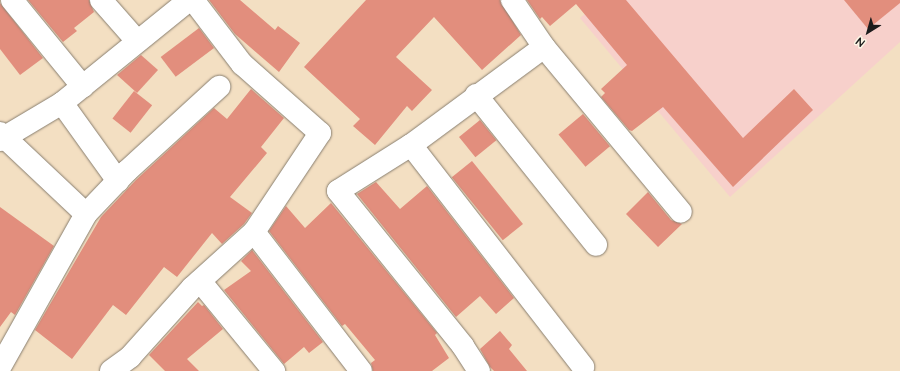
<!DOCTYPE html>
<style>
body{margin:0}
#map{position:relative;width:900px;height:371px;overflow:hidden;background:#f3dfc2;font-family:"Architects Daughter",sans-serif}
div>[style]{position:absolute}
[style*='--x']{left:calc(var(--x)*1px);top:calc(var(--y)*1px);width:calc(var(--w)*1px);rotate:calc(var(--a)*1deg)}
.built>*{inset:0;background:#f7d0cb}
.building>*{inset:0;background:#e28e7d;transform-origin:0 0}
.roads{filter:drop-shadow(0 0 1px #887e6f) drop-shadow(0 0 1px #887e6f)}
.minor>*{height:22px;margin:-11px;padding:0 11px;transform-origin:11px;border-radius:11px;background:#fff}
span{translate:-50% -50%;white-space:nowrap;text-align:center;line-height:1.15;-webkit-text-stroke:3px #fcf5e5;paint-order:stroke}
.north{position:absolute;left:848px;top:12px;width:40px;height:40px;-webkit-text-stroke:3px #fcf5e5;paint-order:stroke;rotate:217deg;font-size:11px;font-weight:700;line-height:16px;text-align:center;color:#1c1c1c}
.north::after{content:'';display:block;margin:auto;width:14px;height:18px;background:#1c1c1c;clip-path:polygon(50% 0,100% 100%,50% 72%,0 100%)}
</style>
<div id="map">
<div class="built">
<i style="clip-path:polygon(602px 0,900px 0,900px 42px,730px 197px,580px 18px)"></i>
</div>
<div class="building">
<i style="clip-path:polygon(28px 0,89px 0,94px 12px,74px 28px,77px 31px,63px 42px)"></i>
<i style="clip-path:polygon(209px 0,240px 0,275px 30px,278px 26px,300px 43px,279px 72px,235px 34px)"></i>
<i style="clip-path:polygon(366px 0,500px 0,521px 35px,482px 70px,434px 17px,396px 57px,432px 90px,412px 111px,407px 106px,375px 145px,353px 126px,360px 119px,304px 67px)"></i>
<i style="clip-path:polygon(527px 0,626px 0,743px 138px,794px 89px,813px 110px,733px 187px,663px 107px,632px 131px,629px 130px,601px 97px,605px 93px,601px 89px,627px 65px,576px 4px,550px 26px,542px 17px,540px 19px)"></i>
<i style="clip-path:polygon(844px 0,900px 0,900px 3px,868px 29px)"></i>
<i style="clip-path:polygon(0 3px,43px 58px,20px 75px,0 49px)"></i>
<i style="left:199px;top:28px;width:25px;height:48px;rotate:53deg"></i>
<i style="clip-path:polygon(141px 55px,158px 70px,137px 93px,117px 75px)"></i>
<i style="clip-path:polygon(251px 89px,284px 118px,261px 147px,267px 153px,230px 197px,252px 213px,244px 224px,222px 244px,212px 233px,177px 277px,164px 267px,126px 315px,113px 305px,72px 359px,35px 330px,101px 217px,136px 180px,214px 108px,227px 119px)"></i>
<i style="left:134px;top:91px;width:23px;height:35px;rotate:38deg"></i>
<i style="left:583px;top:114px;width:42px;height:32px;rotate:50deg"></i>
<i style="left:480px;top:120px;width:26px;height:27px;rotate:51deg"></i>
<i style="left:472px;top:161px;width:81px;height:26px;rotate:51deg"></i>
<i style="clip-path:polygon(376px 182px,400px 209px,427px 186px,514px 298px,496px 314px,480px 296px,456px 317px,357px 194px)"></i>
<i style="clip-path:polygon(648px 192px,671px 220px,682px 224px,658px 247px,626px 214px)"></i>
<i style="clip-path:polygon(331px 203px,437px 333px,435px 335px,449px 358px,432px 371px,373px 371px,371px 363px,375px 360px,345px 324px,342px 326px,269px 231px,286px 206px,305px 228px)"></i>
<i style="clip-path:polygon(0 207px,54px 246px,15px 315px,11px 312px,0 327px)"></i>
<i style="clip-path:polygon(252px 250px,323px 342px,309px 353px,304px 347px,284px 364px,224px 290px,251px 271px,241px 261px)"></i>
<i style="clip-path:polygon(198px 302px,202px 306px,204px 305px,223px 329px,187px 359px,199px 371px,165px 371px,149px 355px)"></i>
<i style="clip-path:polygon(500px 331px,512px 345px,509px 349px,527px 371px,494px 371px,490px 367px,480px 349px)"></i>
</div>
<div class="roads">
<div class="minor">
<i style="--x:12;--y:0;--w:112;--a:50.8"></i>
<i style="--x:101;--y:0;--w:55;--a:48.7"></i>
<i style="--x:512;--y:0;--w:57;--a:55.8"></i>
<i style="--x:544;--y:47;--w:214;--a:50.3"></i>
<i style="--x:476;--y:95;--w:192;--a:51.3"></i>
<i style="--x:62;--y:103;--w:96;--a:54.3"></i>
<i style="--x:0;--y:133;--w:118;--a:43.3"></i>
<i style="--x:86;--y:214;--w:176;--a:119.3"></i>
<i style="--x:0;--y:140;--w:72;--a:-30.8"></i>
<i style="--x:62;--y:103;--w:164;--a:-39"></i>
<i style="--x:411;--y:145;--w:281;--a:52.2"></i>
<i style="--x:86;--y:214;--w:59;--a:-46.4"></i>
<i style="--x:127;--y:171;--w:125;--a:-42.4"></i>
<i style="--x:254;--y:232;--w:175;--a:52.4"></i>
<i style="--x:200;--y:281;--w:117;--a:50.6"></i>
<i style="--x:111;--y:371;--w:24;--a:-36"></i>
<i style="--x:130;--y:357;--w:93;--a:-48.1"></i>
<i style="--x:192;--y:288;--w:84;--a:-42.1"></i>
<i style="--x:254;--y:232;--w:119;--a:-56.3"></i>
<i style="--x:320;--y:133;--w:104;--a:-138.5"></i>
<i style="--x:242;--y:64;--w:81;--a:-127.4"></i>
<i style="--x:479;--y:371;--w:30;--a:-123"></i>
<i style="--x:463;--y:346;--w:199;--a:-128.9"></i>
<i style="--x:338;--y:191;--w:86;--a:-32.2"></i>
<i style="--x:411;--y:145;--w:165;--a:-36.4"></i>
</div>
</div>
<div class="north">N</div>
</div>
